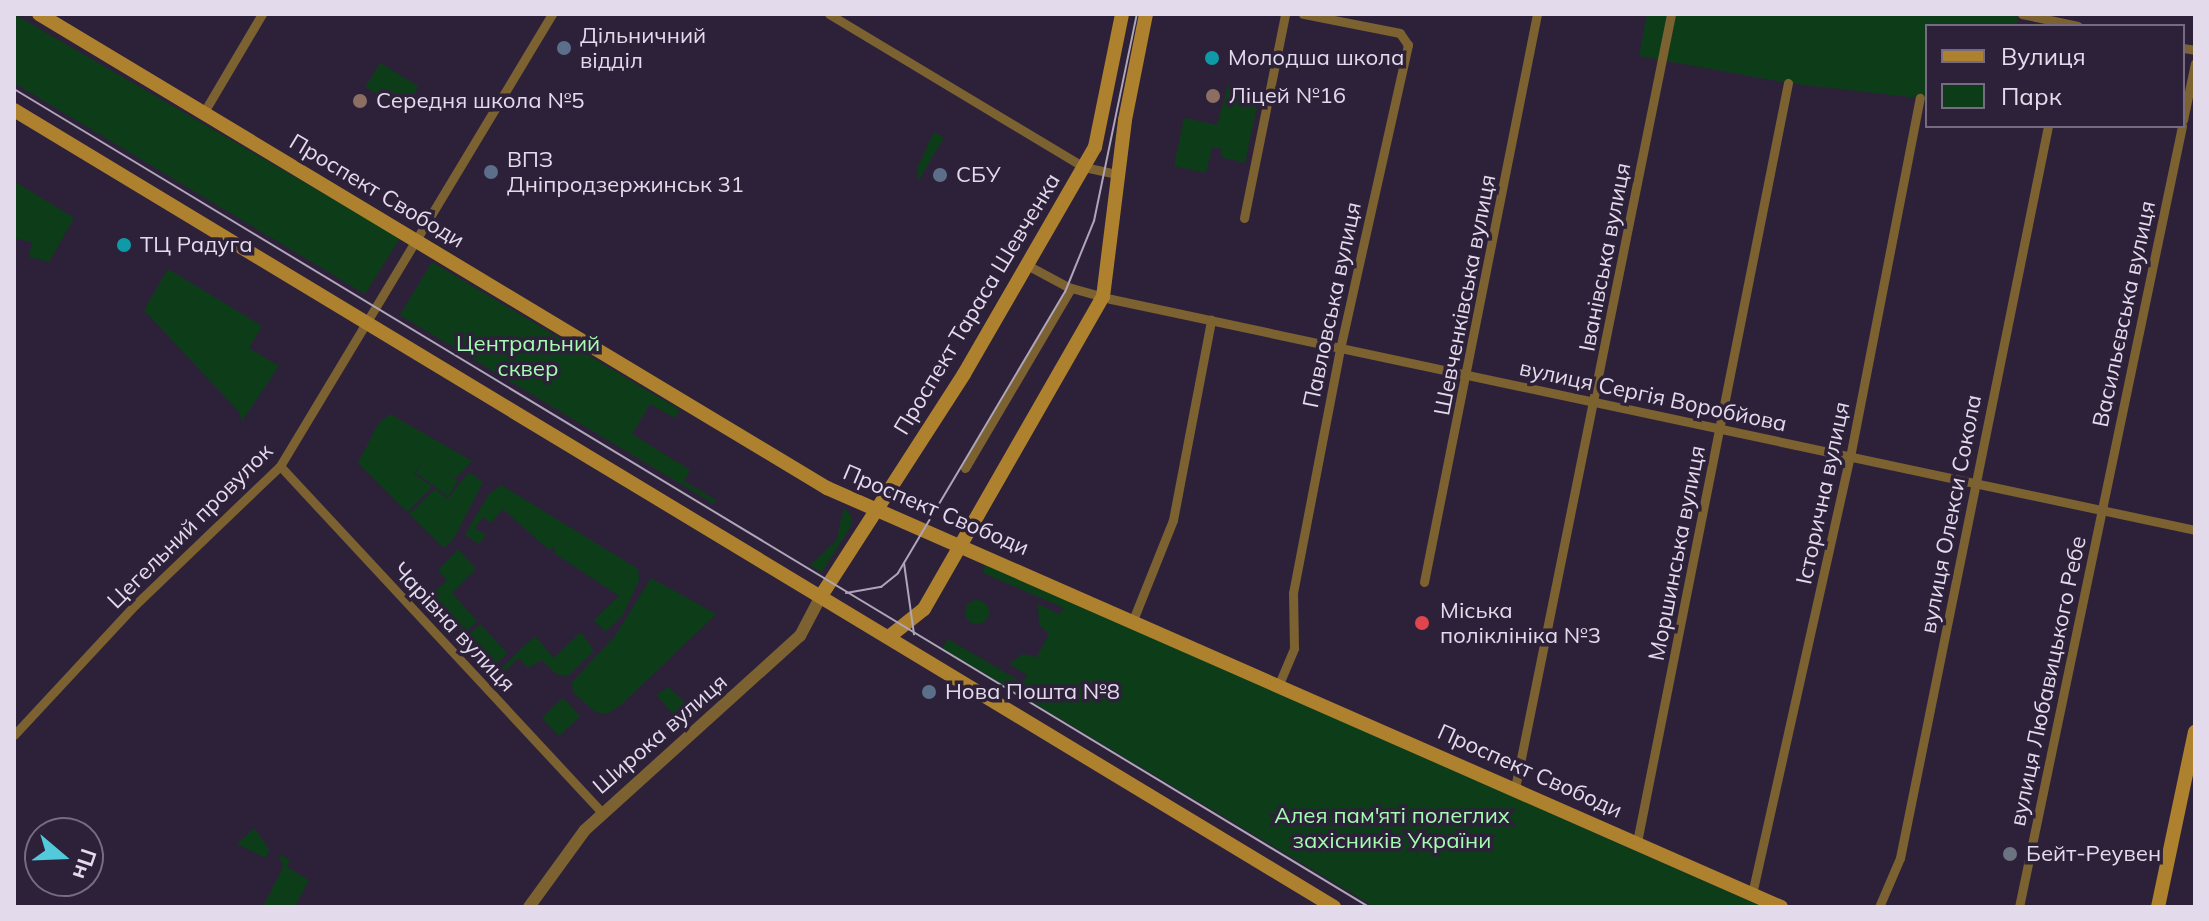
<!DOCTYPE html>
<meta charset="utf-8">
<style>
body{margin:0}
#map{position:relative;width:2209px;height:921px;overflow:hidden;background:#2d213a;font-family:Mulish,sans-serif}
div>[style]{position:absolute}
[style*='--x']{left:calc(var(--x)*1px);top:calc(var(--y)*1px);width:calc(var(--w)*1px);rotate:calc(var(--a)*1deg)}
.green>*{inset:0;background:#0c3d18;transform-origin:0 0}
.round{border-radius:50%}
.minor>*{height:9px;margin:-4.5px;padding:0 4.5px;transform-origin:4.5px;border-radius:4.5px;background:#7c6131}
.tertiary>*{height:12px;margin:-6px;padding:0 6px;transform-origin:6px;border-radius:6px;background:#7c6131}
.secondary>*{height:14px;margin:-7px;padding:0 7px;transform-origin:7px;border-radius:7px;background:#ad812d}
.tram>*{height:2px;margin:-1px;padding:0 1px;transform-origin:1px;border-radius:1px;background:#aea5b8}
.dots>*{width:22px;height:22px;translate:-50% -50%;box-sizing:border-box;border:4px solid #2d213a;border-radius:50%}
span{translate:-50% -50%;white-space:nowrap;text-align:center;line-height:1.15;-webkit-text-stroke:7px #2d213a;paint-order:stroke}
.poi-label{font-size:22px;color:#e3dbec}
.left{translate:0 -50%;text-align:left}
.street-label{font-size:22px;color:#e3dbec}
.park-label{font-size:22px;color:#a3fcaf}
.frame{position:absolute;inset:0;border:16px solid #e3dbec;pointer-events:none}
.legend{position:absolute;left:1925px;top:24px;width:260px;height:104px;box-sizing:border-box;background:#2d213a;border:2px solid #766b81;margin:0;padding:10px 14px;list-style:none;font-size:24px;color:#e3dbec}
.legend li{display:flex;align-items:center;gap:16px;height:40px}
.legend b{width:40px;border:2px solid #766b81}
.north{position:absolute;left:24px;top:817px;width:80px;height:80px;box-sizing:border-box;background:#2d213a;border:2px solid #766b81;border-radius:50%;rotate:109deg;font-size:22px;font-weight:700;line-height:32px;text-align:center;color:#e3dbec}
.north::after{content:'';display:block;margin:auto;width:28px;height:36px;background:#53cadc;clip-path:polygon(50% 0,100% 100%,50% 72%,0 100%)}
</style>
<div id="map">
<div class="green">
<i style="clip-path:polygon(14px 14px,400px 238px,365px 294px,14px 83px)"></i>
<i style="clip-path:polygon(1647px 14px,2018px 14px,2016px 26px,1927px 26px,1927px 99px,1788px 83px,1639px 56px)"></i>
<i style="left:380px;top:63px;width:45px;height:28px;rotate:31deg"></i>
<i style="clip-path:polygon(1228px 85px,1260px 92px,1245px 163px,1221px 157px,1222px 149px,1212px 147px,1206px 173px,1174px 166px,1184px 118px,1217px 125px)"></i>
<i style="clip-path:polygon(934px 132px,944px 138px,918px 181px,917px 168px)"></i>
<i style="clip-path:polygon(14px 181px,74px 218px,49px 262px,29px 257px,32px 242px,14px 238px)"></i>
<i style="clip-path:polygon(432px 262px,680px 410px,675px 418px,650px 404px,632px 434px,690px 470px,684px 481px,716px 500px,714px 504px,400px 315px)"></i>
<i style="clip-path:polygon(168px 269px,262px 326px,249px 348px,279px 366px,242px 421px,239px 412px,144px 310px)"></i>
<i style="clip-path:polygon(390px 414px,472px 461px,456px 478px,446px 472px,458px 481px,448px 496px,416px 473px,426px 457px,414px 474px,432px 487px,407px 512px,358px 463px,378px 424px)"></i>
<i style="clip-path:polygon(469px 472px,483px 482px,453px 540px,444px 548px,409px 514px,435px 489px,448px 498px)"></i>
<i style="clip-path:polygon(501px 485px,638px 569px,639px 580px,623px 615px,605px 632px,594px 620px,619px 596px,554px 553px,555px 546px,549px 550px,503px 509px,491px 523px,483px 517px,475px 528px,486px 535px,479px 544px,465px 535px,488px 495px)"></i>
<i style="clip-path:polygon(844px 508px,852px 516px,851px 526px,822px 572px,810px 565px,836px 541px)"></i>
<i style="clip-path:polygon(458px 549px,476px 569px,452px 593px,477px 621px,464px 634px,429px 597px,447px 580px,438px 570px)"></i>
<i style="clip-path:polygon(985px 564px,1068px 600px,1763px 907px,1375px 907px,942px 648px,948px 639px,1023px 683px,1027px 675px,1009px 664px,1023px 654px,1037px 657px,1049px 634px,1039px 625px,1038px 604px,1059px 614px,1064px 608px,983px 573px)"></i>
<i style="clip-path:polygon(651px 578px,716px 614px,622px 704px,607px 714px,595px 712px,573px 692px,572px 682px,615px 636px)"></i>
<i class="round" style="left:965px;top:600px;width:24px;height:24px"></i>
<i style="left:480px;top:624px;width:40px;height:18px;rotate:47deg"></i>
<i style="clip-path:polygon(581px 632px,594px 651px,568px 676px,556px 674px,542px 660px,528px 668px,519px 658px,502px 674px,498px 671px,535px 636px,554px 658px)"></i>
<i style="clip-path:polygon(669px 687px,686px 704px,674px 715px,656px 695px)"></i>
<i style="left:563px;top:698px;width:25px;height:29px;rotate:47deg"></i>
<i style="clip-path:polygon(254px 828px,269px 849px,266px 858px,237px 844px)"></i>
<i style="clip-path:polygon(279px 854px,290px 860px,287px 867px,309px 880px,295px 907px,263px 907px,283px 867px)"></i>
</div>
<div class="minor">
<i style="--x:829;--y:14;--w:297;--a:31"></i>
<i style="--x:1084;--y:167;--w:35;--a:12"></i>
<i style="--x:2022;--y:14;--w:57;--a:12.1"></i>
<i style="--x:2183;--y:48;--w:12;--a:9"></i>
<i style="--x:204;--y:112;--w:114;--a:-59.4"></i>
<i style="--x:2183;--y:120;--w:58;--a:-78.1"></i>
<i style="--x:1244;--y:218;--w:208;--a:-78.6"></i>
<i style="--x:1027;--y:265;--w:47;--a:28.2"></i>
<i style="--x:1068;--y:287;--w:45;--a:15.6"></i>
<i style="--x:1111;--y:299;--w:1108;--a:12.03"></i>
<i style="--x:280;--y:466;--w:473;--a:47.1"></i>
<i style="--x:965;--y:468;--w:209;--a:-59.5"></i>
<i style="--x:1424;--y:582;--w:579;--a:-78.75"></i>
<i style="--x:1133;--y:620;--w:108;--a:-68.2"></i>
<i style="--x:1173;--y:520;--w:204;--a:-79.2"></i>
<i style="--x:1279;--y:684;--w:39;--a:-67"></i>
<i style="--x:1294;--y:648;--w:55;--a:-91"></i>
<i style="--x:1293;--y:593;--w:248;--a:-79.1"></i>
<i style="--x:1340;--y:349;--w:312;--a:-77.4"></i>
<i style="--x:1408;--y:45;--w:14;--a:-124"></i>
<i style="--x:1400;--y:33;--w:99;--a:-168.9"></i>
<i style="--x:14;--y:735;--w:178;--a:-47.1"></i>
<i style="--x:135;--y:605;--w:201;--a:-43.8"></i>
<i style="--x:280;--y:466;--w:528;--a:-58.96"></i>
<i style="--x:1515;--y:788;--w:790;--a:-78.6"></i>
<i style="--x:1637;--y:842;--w:774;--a:-78.75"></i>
<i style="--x:1752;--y:894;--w:448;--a:-77.4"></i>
<i style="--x:1850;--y:457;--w:366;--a:-79"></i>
<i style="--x:1879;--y:907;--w:53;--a:-66.8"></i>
<i style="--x:1900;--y:858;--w:747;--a:-78.57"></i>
<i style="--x:2019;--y:907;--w:798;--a:-78.21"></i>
</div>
<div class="tertiary">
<i style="--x:529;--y:907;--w:95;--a:-54"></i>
<i style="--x:585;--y:830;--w:290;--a:-42.1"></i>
<i style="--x:800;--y:636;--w:45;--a:-62.3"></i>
</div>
<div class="secondary">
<i style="--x:39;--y:14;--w:920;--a:31.03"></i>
<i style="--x:827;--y:488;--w:1042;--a:23.71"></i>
<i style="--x:14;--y:110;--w:1542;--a:31.12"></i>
<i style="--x:821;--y:596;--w:264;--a:-57.2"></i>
<i style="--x:964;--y:374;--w:262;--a:-60"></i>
<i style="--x:1095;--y:147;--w:136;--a:-78.5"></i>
<i style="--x:890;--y:636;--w:43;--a:-38.5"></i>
<i style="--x:924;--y:609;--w:360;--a:-60.2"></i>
<i style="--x:1103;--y:297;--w:178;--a:-82.9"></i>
<i style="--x:1125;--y:120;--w:108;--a:-78.8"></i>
<i style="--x:2158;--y:907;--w:179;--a:-78.1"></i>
</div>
<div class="tram">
<i style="--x:14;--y:89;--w:1583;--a:31.12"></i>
<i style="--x:904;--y:563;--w:72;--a:82"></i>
<i style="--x:846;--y:593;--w:36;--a:-10"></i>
<i style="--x:881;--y:587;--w:22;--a:-39"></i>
<i style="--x:898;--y:573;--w:327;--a:-59.3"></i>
<i style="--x:1065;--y:292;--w:77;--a:-67.8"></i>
<i style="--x:1094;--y:221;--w:211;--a:-78.3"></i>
</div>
<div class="dots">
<i style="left:564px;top:48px;background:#5c6f8a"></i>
<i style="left:1212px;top:58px;background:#0f9aa8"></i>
<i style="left:1213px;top:96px;background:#8d6e63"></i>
<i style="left:360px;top:101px;background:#8d6e63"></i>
<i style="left:491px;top:172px;background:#5c6f8a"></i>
<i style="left:940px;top:175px;background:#5c6f8a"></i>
<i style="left:124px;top:245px;background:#0f9aa8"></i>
<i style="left:1422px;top:623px;background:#e0444e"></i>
<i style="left:929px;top:692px;background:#5c6f8a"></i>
<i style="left:2010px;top:854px;background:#6b7280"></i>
</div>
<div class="poi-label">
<span class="left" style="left:580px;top:48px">Дільничний<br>відділ</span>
<span class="left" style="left:1228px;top:58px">Молодша школа</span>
<span class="left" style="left:1229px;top:96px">Ліцей №16</span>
<span class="left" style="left:376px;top:101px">Середня школа №5</span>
<span class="left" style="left:507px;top:172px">ВПЗ<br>Дніпродзержинськ 31</span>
<span class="left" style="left:956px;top:175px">СБУ</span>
<span class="left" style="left:140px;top:245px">ТЦ Радуга</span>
<span class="left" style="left:1440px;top:623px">Міська<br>поліклініка №3</span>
<span class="left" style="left:945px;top:692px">Нова Пошта №8</span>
<span class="left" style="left:2026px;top:854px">Бейт-Реувен</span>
</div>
<div class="street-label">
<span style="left:377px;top:191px;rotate:31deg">Проспект Свободи</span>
<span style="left:1605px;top:257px;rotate:-79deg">Іванівська вулиця</span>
<span style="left:1465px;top:295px;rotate:-79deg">Шевченківська вулиця</span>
<span style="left:977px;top:304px;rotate:-59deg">Проспект Тараса Шевченка</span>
<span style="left:1332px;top:305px;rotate:-78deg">Павловська вулиця</span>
<span style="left:2124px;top:314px;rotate:-78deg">Васильєвська вулиця</span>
<span style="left:1653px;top:396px;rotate:12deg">вулиця Сергія Воробйова</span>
<span style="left:1823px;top:493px;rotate:-78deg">Історична вулиця</span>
<span style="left:936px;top:510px;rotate:23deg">Проспект Свободи</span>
<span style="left:1951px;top:514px;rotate:-79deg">вулиця Олекси Сокола</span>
<span style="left:190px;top:526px;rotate:-45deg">Цегельний провулок</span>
<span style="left:1677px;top:553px;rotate:-79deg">Моршинська вулиця</span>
<span style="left:454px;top:627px;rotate:47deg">Чарівна вулиця</span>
<span style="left:2048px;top:681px;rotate:-78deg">вулиця Любавицького Ребе</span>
<span style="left:660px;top:734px;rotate:-41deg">Широка вулиця</span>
<span style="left:1530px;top:771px;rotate:24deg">Проспект Свободи</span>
</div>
<div class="park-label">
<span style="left:528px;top:356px">Центральний<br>сквер</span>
<span style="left:1392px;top:828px">Алея пам'яті полеглих<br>захісників України</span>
</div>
<div class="frame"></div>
<ul class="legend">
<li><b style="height:10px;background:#ad812d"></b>Вулиця</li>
<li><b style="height:22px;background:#0c3d18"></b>Парк</li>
</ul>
<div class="north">Пн</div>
</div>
